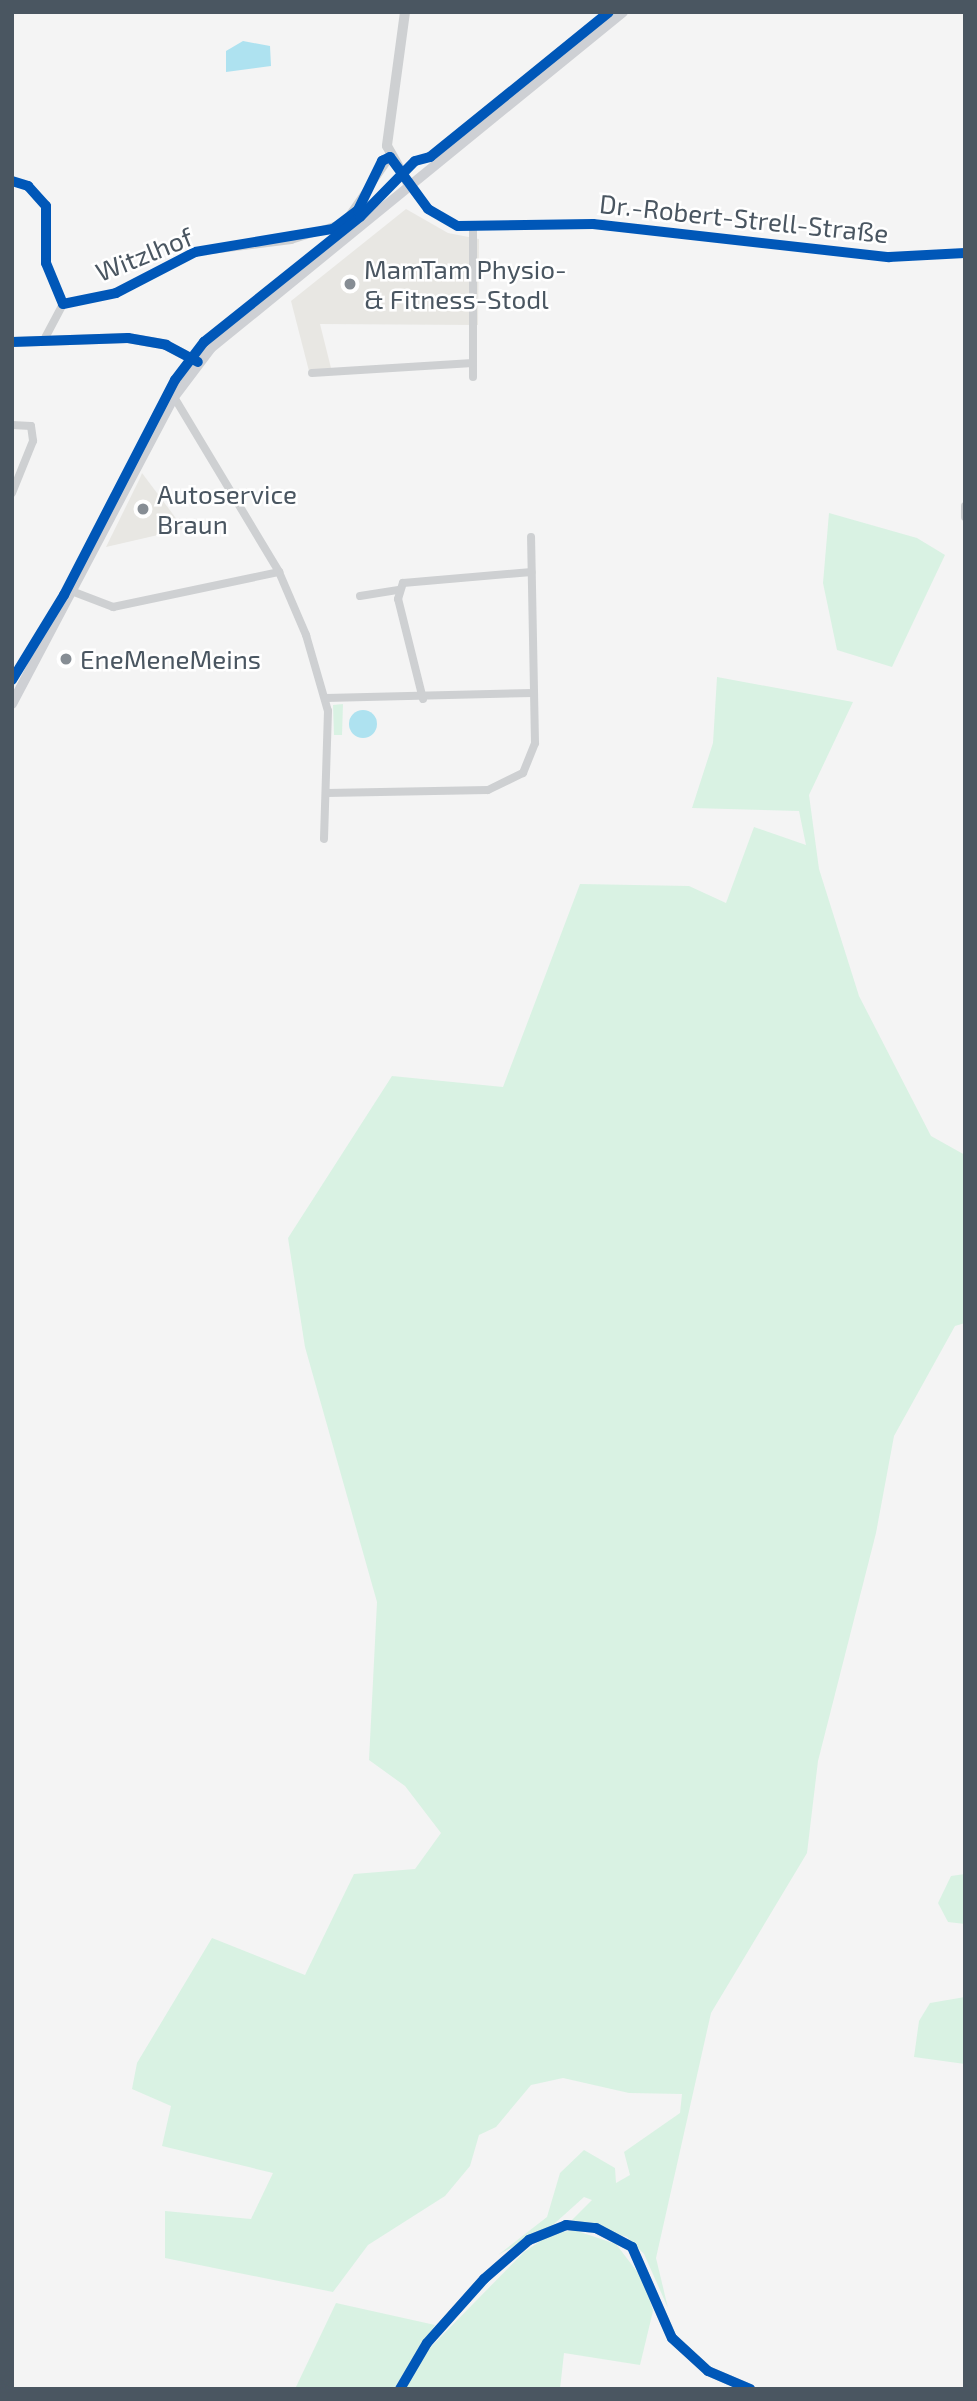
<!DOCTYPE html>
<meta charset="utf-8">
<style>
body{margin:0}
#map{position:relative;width:977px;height:2401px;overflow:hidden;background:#f4f4f4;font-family:"Exo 2",sans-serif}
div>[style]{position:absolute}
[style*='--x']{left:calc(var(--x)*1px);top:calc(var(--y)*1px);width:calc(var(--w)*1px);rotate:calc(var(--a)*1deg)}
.commercial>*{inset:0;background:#e8e7e3}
.green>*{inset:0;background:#d9f2e3}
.water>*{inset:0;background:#aee2f0}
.round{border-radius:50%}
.minor>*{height:8px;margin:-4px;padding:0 4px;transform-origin:4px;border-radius:4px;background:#ced0d2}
.tertiary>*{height:10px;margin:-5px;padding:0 5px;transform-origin:5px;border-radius:5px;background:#ced0d2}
.secondary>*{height:10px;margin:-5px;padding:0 5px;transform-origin:5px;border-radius:5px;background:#ced0d4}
.cycleway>*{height:10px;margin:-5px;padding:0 5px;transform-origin:5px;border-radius:5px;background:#0057b8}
.dots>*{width:19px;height:19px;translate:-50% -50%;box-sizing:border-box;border:4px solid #fff;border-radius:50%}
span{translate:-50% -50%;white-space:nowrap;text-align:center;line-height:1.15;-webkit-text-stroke:5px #fff;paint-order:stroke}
.street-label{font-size:26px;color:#4a5661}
.poi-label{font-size:26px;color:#4a5661}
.left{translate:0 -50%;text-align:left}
.frame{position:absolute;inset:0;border:14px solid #4a5661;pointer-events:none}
</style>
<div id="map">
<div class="commercial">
<i style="clip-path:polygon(406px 209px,448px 233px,479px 239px,478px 325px,320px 324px,331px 368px,309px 371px,291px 301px)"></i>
<i style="clip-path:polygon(142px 473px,184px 529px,106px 547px,140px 478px)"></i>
</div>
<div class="green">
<i style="clip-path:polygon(829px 513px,917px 538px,945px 555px,892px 667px,837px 650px,823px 583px)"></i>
<i style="clip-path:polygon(717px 677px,853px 702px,809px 795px,819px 869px,859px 996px,931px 1136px,965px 1155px,965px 1323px,955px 1326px,894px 1436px,876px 1533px,818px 1761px,807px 1853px,711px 2013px,656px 2258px,668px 2308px,644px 2254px,627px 2237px,572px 2220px,592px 2200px,584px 2197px,554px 2224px,498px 2255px,547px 2217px,560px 2173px,584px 2150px,615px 2168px,616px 2183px,630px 2175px,624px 2152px,680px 2113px,682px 2094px,629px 2093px,563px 2078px,531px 2085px,496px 2127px,479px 2135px,470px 2166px,445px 2196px,368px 2245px,333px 2292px,165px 2258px,165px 2211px,251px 2219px,273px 2173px,162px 2146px,171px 2106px,132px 2089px,137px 2063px,212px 1938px,305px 1975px,354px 1874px,415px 1869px,441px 1833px,405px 1786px,369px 1760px,377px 1602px,305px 1347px,288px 1238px,392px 1076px,503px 1087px,580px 884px,689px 886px,726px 903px,754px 827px,806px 845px,799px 811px,692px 808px,713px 743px)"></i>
<i style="clip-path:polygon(343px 704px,342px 735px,334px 735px,333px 705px)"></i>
<i style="clip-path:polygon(965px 1874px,965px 1924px,948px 1922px,938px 1903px,951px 1876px)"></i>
<i style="clip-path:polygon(965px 1997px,965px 2064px,914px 2057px,919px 2021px,930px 2003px)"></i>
<i style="clip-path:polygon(574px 2230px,616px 2244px,645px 2282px,653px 2311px,640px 2365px,564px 2353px,560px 2389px,405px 2389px,420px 2358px,524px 2252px,551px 2234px)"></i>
<i style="clip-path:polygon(336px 2303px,435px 2325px,394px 2389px,295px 2389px)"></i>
</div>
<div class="water">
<i style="clip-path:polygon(243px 41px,270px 46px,271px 66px,226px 72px,226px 51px)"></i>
<i class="round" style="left:349px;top:710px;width:28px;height:28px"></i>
</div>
<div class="minor">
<i style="--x:12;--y:181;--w:17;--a:17"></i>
<i style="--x:28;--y:186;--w:27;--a:48"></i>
<i style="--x:46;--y:206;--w:57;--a:90"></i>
<i style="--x:46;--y:263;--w:44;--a:67.5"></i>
<i style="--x:409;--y:185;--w:31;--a:52"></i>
<i style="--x:428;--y:209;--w:34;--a:30"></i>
<i style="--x:458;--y:226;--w:135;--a:-0.8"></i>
<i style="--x:593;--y:224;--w:298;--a:6.4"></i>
<i style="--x:889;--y:257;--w:76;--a:-3"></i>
<i style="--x:473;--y:227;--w:150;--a:90"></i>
<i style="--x:45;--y:338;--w:38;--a:-62"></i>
<i style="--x:63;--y:304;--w:54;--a:-11.7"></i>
<i style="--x:116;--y:293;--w:89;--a:-27.4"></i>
<i style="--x:195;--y:252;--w:97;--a:-7.1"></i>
<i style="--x:291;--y:240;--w:56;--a:-17.8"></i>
<i style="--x:344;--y:223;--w:80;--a:-55.1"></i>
<i style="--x:312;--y:373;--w:161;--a:-3.6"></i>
<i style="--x:174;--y:397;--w:204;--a:59"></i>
<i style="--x:279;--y:572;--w:69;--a:66.8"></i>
<i style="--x:306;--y:635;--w:79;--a:73.9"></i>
<i style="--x:328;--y:711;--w:128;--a:91.8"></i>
<i style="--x:12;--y:425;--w:19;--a:3"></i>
<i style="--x:31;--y:426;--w:15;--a:82"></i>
<i style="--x:33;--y:441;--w:56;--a:112"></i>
<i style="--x:965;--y:506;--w:11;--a:90"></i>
<i style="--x:74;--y:592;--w:42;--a:21"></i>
<i style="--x:113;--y:607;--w:170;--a:-11.9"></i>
<i style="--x:360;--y:596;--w:39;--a:-9"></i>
<i style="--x:326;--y:698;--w:207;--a:-1.4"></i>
<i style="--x:423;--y:699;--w:103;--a:-104"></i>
<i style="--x:398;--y:599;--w:17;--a:-73"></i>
<i style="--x:403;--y:583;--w:129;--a:-4.9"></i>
<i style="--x:327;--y:793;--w:161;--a:-1.1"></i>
<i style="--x:488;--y:790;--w:39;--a:-26"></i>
<i style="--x:523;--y:773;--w:32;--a:-68"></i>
<i style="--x:535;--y:743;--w:206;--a:-91.1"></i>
</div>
<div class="tertiary">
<i style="--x:405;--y:12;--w:135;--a:97.7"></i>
<i style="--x:387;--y:146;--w:45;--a:60.6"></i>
<i style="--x:12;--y:342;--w:116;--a:-2"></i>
<i style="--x:128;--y:338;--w:39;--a:10"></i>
<i style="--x:166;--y:345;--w:36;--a:28"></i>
<i style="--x:400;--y:2389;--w:53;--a:-59.6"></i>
<i style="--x:427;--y:2343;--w:86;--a:-48.3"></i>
<i style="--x:484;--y:2279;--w:60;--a:-40.9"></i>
<i style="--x:529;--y:2240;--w:40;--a:-22"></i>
<i style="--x:566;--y:2225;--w:30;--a:6"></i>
<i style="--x:596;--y:2228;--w:41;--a:27.8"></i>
<i style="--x:632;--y:2247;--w:99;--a:66.3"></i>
<i style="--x:672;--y:2338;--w:49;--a:42.5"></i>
<i style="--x:708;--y:2371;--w:46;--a:23.2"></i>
</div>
<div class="secondary">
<i style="--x:12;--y:704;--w:347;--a:-62.2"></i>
<i style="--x:174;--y:397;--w:61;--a:-52.9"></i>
<i style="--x:211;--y:348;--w:532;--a:-39.2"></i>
</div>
<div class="cycleway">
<i style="--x:12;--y:181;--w:17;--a:17"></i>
<i style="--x:28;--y:186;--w:27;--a:48"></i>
<i style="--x:46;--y:206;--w:57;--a:90"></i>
<i style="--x:46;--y:263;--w:44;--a:67.5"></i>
<i style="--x:63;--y:304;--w:54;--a:-11.7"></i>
<i style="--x:116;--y:293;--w:89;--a:-27.4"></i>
<i style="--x:195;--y:252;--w:140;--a:-9.5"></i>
<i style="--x:333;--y:229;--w:31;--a:-37"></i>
<i style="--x:358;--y:210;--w:55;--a:-63.9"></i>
<i style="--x:382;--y:161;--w:9;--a:-27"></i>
<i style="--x:390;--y:157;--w:64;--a:53.8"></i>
<i style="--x:428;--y:209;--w:34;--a:30"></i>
<i style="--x:458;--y:226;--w:135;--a:-0.8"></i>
<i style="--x:593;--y:224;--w:298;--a:6.4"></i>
<i style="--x:889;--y:257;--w:76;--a:-3"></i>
<i style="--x:12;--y:342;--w:116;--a:-2"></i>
<i style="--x:128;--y:338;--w:39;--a:10"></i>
<i style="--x:166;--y:345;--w:36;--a:28"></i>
<i style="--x:12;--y:680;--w:100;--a:-58.5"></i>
<i style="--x:64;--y:595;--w:242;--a:-62.7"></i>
<i style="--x:175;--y:380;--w:48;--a:-52.7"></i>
<i style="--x:204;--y:342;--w:200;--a:-38.7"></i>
<i style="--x:360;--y:217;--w:78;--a:-45.5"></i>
<i style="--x:415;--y:161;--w:16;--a:-15"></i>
<i style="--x:430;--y:157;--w:230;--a:-39"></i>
<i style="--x:400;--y:2389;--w:53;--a:-59.6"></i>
<i style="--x:427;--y:2343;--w:86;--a:-48.3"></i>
<i style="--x:484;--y:2279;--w:60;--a:-40.9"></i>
<i style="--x:529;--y:2240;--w:40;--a:-22"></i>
<i style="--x:566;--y:2225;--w:30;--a:6"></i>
<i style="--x:596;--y:2228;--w:41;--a:27.8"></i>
<i style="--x:632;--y:2247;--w:99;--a:66.3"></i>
<i style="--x:672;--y:2338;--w:49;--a:42.5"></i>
<i style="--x:708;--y:2371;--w:46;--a:23.2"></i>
</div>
<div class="dots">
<i style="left:350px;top:284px;background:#868d94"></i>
<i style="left:143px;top:509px;background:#868d94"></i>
<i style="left:66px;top:659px;background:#868d94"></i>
</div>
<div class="street-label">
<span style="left:744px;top:218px;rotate:6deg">Dr.-Robert-Strell-Straße</span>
<span style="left:144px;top:254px;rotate:-22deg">Witzlhof</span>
</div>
<div class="poi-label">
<span class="left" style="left:364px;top:284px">MamTam Physio-<br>&amp; Fitness-Stodl</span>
<span class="left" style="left:157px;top:509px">Autoservice<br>Braun</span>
<span class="left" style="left:80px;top:659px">EneMeneMeins</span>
</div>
<div class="frame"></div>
</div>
